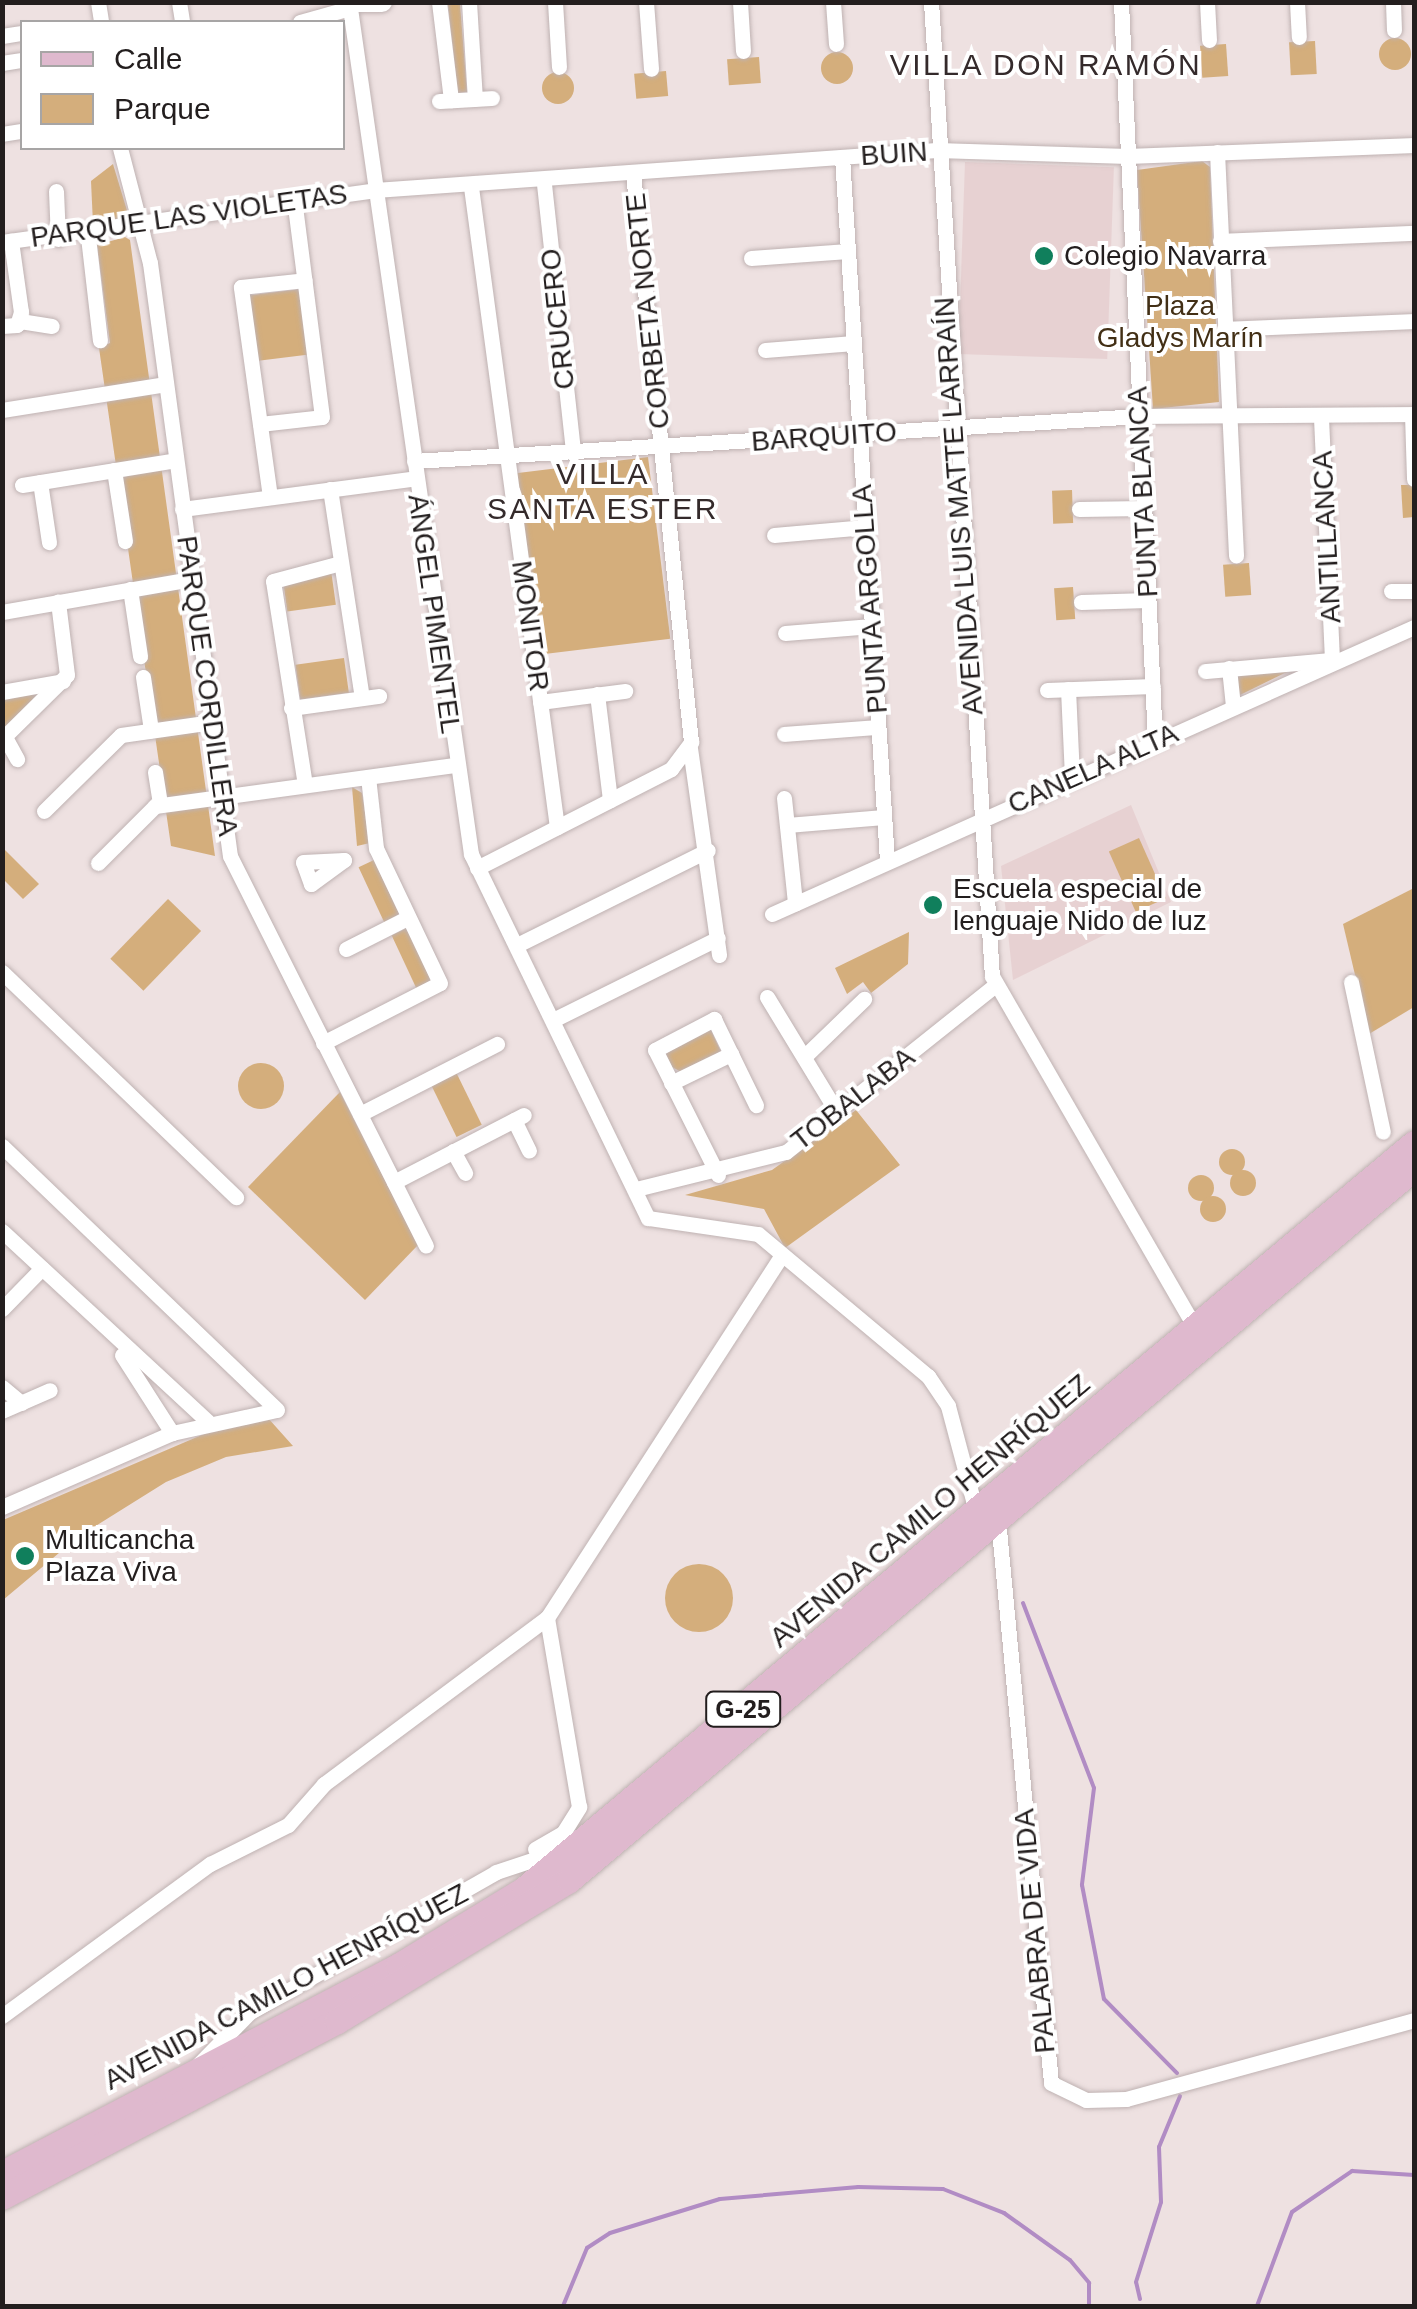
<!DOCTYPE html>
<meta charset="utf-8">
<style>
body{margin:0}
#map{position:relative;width:1417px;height:2309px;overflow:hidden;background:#eee1e1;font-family:Arial,sans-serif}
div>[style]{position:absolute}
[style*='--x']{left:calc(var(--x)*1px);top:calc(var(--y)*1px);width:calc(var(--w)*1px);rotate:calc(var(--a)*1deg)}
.built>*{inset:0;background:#e7d1d2;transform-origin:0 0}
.green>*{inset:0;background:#d4ae7c;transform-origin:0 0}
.round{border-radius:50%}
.stream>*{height:4px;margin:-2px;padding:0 2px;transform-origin:2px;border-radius:2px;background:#b18cc4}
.roads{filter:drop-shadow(0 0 2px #bfb2b2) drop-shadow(0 0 2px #bfb2b2)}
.minor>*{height:15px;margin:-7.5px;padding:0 7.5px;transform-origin:7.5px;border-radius:7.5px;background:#fff}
.tertiary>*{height:20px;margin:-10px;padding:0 10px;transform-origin:10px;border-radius:10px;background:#fff}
.primary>*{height:25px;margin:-12.5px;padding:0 12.5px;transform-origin:12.5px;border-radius:12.5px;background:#dfb9ce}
.dots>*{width:28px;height:28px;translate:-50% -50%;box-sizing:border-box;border:5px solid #fff;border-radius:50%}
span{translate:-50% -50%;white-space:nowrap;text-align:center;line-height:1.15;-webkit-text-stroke:8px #fff;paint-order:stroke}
.shield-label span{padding:2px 8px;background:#fff;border:2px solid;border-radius:8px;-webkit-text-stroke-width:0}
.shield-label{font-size:25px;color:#231e1e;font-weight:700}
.street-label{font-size:28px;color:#231e1e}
.poi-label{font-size:28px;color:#231e1e}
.left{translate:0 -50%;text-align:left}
.park-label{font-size:28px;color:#422f15}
.neighbourhood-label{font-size:30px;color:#342a2b;letter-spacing:2.5px}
.frame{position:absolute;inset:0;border:5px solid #231e1e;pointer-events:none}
.legend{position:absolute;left:20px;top:20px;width:325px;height:130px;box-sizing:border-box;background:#fff;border:2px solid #a7a5a5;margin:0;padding:12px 18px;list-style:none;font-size:30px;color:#231e1e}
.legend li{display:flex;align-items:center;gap:20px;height:50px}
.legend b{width:50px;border:2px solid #a7a5a5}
</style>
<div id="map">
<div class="built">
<i style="left:965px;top:162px;width:149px;height:192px;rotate:2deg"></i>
<i style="clip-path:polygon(1131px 805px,1171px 902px,1013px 980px,1001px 866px)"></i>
</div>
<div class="green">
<i style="clip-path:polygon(460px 4px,467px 92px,458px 93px,448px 5px)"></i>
<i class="round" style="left:1379px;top:38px;width:32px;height:32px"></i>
<i style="left:1315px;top:41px;width:33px;height:26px;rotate:87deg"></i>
<i style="left:1226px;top:44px;width:32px;height:26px;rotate:86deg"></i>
<i class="round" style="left:821px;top:52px;width:32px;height:32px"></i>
<i style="left:759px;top:57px;width:26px;height:32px;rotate:86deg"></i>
<i style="left:666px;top:71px;width:25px;height:32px;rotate:85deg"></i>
<i class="round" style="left:542px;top:72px;width:32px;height:32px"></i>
<i style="clip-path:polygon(1202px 161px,1210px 167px,1219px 402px,1153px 409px,1137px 170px)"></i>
<i style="clip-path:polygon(113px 164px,129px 217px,93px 224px,91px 181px)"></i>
<i style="clip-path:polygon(125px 237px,130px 240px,215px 856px,171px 846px,99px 348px,110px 343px,97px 245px)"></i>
<i style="left:301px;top:289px;width:66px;height:53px;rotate:83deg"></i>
<i style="left:648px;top:457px;width:183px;height:135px;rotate:83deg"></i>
<i style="clip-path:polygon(1401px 485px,1414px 485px,1414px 517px,1403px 518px)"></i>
<i style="left:1072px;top:490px;width:33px;height:20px;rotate:88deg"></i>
<i style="left:1249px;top:563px;width:32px;height:26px;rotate:86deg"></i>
<i style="left:331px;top:570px;width:35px;height:49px;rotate:82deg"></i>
<i style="left:1073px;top:587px;width:32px;height:19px;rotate:86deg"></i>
<i style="left:344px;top:658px;width:35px;height:49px;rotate:82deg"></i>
<i style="clip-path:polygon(1299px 666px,1236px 697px,1233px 672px)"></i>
<i style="clip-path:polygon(44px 689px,3px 733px,3px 695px)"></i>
<i style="clip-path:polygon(352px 787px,362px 793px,370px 843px,357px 846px)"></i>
<i style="left:1139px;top:838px;width:66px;height:33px;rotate:66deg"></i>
<i style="clip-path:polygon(3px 848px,39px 884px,23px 899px,3px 879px)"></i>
<i style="left:374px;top:860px;width:62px;height:17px;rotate:65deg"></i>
<i style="clip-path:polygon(1414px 888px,1414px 1007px,1369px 1034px,1343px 924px)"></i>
<i style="left:168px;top:899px;width:46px;height:83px;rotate:44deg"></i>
<i style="left:407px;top:928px;width:63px;height:17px;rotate:65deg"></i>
<i style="clip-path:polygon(909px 932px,908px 964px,871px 993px,863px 982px,847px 994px,835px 968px)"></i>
<i style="clip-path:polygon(710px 1028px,722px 1054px,683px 1073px,672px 1067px,664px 1050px)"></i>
<i class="round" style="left:238px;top:1063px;width:46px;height:46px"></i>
<i style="left:455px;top:1070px;width:61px;height:28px;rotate:64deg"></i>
<i style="clip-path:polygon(340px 1092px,418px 1245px,365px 1300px,248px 1187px)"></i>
<i style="clip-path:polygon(856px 1110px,900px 1165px,785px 1248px,764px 1209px,685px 1195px,772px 1170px)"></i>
<i class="round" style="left:1219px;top:1149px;width:26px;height:26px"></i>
<i class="round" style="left:1230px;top:1170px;width:26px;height:26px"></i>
<i class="round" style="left:1188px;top:1175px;width:26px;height:26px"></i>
<i class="round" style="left:1200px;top:1196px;width:26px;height:26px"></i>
<i style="clip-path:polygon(268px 1418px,293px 1446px,226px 1457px,166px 1482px,78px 1537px,3px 1600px,3px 1520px,211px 1431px)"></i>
<i class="round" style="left:665px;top:1564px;width:68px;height:68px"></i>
</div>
<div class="stream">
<i style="--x:1023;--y:1603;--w:198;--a:69"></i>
<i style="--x:1094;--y:1788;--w:98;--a:97.1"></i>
<i style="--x:1082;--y:1885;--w:116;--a:79.1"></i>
<i style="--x:1104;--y:1999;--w:104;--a:45.4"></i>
<i style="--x:1140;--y:2299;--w:17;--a:-103"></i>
<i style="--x:1136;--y:2282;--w:84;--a:-72.6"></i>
<i style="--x:1161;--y:2202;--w:55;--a:-92.1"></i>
<i style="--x:1159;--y:2147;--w:55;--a:-67.6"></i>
<i style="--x:563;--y:2306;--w:63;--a:-67.5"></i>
<i style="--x:587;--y:2248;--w:27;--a:-33"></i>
<i style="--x:610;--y:2233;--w:115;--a:-17.2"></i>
<i style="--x:720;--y:2199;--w:139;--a:-5"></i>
<i style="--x:858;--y:2187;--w:85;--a:1.3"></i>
<i style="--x:943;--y:2189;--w:66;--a:21.5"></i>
<i style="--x:1004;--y:2213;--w:81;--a:35.5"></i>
<i style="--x:1070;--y:2260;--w:30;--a:50"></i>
<i style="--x:1089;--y:2283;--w:23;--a:90"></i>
<i style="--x:1257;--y:2306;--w:100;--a:-69.6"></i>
<i style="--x:1292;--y:2212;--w:73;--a:-34.3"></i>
<i style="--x:1352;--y:2171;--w:62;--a:3.7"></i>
</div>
<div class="roads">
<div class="minor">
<i style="--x:98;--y:2;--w:20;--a:81"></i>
<i style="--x:179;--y:2;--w:20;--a:81"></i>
<i style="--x:439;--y:2;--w:99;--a:83"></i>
<i style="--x:469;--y:2;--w:97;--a:86.5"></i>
<i style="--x:555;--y:2;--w:65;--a:86.5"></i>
<i style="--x:646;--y:2;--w:67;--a:85.7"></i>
<i style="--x:740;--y:2;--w:49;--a:86.5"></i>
<i style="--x:833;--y:2;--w:42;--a:85.9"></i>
<i style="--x:931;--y:2;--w:976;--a:86.42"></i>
<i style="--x:992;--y:976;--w:404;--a:60"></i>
<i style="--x:1121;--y:2;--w:740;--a:87.37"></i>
<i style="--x:1207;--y:2;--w:38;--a:87"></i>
<i style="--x:1297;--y:2;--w:35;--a:87"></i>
<i style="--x:1393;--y:2;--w:28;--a:88"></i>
<i style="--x:300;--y:22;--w:52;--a:-15.6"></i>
<i style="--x:350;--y:8;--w:855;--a:81.86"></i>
<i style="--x:471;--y:854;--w:405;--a:64.1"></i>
<i style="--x:648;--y:1218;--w:111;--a:8.3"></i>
<i style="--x:758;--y:1234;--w:222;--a:39.9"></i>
<i style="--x:928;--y:1376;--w:36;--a:56"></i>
<i style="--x:948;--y:1406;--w:109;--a:75.1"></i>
<i style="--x:2;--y:36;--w:20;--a:-9"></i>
<i style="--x:2;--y:63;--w:20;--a:-9"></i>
<i style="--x:439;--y:101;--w:53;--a:-3.2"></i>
<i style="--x:2;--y:134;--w:20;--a:-9"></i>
<i style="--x:120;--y:148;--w:119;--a:75.4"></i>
<i style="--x:150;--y:263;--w:598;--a:82.32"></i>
<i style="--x:230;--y:856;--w:436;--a:63.3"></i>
<i style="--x:1217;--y:152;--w:404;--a:87.3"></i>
<i style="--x:842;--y:157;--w:705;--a:86.34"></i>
<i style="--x:544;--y:184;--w:271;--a:83.8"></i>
<i style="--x:471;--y:187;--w:646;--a:82.35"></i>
<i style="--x:56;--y:191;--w:48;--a:87.6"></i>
<i style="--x:88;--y:237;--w:104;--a:83.4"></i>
<i style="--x:1220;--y:241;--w:194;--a:-2.4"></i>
<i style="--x:2;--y:242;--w:377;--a:-7.9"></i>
<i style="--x:375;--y:190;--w:563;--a:-4.07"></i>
<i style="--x:937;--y:150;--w:191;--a:1.8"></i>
<i style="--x:1128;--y:156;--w:286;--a:-2.2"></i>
<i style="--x:751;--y:258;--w:97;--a:-4.1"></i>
<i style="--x:20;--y:321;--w:32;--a:9"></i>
<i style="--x:2;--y:326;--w:15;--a:-4"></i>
<i style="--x:17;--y:325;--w:14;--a:-73"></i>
<i style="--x:21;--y:312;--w:72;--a:-98"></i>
<i style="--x:1224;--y:329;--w:190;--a:-2.4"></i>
<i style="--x:765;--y:350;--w:89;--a:-4.5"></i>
<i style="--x:2;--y:410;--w:166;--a:-9"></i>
<i style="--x:1412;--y:414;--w:65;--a:88.2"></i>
<i style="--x:260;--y:424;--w:62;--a:-6.4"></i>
<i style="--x:322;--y:417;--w:220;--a:-97.3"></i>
<i style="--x:414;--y:461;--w:727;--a:-3.55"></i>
<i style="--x:1140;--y:416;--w:274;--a:-0.4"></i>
<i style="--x:114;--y:470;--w:72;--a:81.2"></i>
<i style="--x:40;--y:482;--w:61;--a:81.5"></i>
<i style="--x:22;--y:485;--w:156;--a:-9.2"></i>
<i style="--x:330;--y:489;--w:211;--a:81.3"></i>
<i style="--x:270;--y:497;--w:212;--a:-97.9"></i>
<i style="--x:241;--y:287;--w:64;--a:-6.2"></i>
<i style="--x:182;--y:509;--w:236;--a:-7.5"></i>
<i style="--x:1079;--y:509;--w:65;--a:-0.9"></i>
<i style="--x:774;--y:535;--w:92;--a:-5"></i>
<i style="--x:130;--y:589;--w:68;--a:81.5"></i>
<i style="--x:1391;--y:591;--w:23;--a:0"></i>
<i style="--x:1081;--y:602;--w:67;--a:-1.7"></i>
<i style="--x:2;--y:612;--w:192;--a:-9.9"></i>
<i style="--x:785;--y:633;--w:87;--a:-4.6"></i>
<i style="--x:1229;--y:668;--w:39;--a:84"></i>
<i style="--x:1205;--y:671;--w:127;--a:-5"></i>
<i style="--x:1332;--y:660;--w:245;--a:-92.6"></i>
<i style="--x:143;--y:677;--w:54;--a:81.4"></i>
<i style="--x:1068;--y:689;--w:88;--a:87.4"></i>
<i style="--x:1047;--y:690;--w:106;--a:-2.2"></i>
<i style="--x:2;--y:692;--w:62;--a:-10.2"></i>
<i style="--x:597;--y:694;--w:107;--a:83"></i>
<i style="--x:540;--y:702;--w:86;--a:-7.4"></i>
<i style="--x:291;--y:708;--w:89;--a:-7.8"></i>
<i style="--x:784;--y:734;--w:94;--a:-4.3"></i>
<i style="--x:2;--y:739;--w:91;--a:-44.6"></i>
<i style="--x:67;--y:675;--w:74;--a:-97"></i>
<i style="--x:6;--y:739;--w:23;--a:61"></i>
<i style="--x:690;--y:748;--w:209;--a:82"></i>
<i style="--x:155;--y:772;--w:33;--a:81"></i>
<i style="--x:305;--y:785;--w:206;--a:-98.9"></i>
<i style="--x:273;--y:581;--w:69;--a:-15"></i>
<i style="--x:784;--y:798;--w:106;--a:84"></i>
<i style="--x:44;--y:811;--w:108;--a:-44.6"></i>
<i style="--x:121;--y:735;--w:92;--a:-8.1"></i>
<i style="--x:787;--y:825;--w:97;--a:-4.7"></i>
<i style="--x:344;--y:860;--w:41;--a:144"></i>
<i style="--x:311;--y:884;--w:23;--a:-110"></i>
<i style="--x:303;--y:862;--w:41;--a:-2.8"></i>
<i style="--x:98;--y:863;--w:81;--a:-45"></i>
<i style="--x:155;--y:806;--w:302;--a:-7.8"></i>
<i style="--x:477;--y:868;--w:218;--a:-27"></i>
<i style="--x:671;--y:769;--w:34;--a:-53"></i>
<i style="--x:691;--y:742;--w:572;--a:-95.82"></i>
<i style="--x:772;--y:914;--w:703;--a:-24.09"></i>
<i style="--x:517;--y:945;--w:213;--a:-26.4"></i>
<i style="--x:346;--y:949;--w:68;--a:-26.9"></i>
<i style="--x:2;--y:972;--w:325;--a:43.9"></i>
<i style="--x:1351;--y:982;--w:153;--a:78"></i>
<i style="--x:767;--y:997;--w:137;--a:58.7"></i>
<i style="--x:553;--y:1020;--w:184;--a:-26.4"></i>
<i style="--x:323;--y:1043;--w:131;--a:-27.1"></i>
<i style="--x:440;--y:983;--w:149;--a:-115.4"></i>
<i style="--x:376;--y:848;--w:71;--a:-96.4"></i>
<i style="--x:806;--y:1055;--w:81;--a:-44"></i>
<i style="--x:671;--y:1083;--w:67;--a:-25.8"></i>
<i style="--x:360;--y:1114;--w:154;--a:-27.1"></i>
<i style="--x:514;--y:1120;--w:34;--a:64"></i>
<i style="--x:2;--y:1146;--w:381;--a:43.8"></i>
<i style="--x:453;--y:1151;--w:25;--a:61"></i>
<i style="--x:718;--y:1175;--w:140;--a:-116.7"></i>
<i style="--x:655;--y:1050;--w:67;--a:-27.7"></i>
<i style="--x:714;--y:1019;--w:96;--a:64"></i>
<i style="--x:394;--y:1182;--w:146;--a:-27.3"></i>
<i style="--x:636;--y:1189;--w:154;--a:-13.9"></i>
<i style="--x:786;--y:1152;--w:266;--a:-38.6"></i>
<i style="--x:2;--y:1231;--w:280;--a:42.8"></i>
<i style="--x:2;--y:1309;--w:57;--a:-45.7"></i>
<i style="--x:122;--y:1355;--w:93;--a:57.3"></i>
<i style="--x:2;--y:1387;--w:25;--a:40"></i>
<i style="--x:2;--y:1411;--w:52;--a:-23.6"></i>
<i style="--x:2;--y:1507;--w:185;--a:-23.5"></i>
<i style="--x:172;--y:1433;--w:107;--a:-12.4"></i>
<i style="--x:998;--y:1519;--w:566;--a:84.63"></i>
<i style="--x:1051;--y:2083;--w:39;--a:26"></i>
<i style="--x:1086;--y:2100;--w:40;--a:-1.4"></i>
<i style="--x:1126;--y:2099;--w:299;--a:-15.3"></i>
<i style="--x:535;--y:1849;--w:32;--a:-30"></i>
<i style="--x:563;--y:1833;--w:31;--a:-58"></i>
<i style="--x:579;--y:1807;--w:192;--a:-99.6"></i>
<i style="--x:2;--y:2016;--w:258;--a:-36.2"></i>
<i style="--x:210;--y:1864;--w:87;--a:-26.6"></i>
<i style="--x:288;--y:1825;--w:55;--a:-48.7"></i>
<i style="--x:324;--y:1784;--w:278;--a:-36.7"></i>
<i style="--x:547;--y:1618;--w:432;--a:-57.1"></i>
<i style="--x:199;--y:2064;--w:73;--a:-45.6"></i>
<i style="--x:250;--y:2012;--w:283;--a:-29.6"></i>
<i style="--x:496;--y:1872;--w:76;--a:-18.4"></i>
</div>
<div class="tertiary">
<i style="--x:349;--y:2;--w:33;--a:0"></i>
</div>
<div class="primary">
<i style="--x:2;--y:2173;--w:447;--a:-27.6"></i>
<i style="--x:398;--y:1966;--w:148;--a:-31.4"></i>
<i style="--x:524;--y:1889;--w:1161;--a:-39.97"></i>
<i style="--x:2;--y:2197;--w:378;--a:-27.7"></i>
<i style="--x:337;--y:2021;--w:271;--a:-31.3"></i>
<i style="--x:569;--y:1880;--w:1105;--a:-40.12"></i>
</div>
</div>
<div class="dots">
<i style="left:1044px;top:256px;background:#107f5c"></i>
<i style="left:933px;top:905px;background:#107f5c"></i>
<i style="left:25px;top:1556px;background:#107f5c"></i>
</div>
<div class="shield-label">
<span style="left:743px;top:1709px">G-25</span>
</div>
<div class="street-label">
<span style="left:894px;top:154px;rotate:-4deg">BUIN</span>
<span style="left:189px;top:216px;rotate:-8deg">PARQUE LAS VIOLETAS</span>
<span style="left:648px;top:311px;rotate:-96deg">CORBETA NORTE</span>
<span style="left:558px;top:319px;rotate:-96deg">CRUCERO</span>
<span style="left:824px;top:437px;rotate:-4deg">BARQUITO</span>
<span style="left:1143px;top:492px;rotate:-93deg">PUNTA BLANCA</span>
<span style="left:959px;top:506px;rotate:-94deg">AVENIDA LUIS MATTE LARRAÍN</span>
<span style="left:1327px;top:537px;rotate:-93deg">ANTILLANCA</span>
<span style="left:870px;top:599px;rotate:-94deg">PUNTA ARGOLLA</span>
<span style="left:434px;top:614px;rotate:82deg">ÁNGEL PIMENTEL</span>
<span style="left:530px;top:626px;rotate:82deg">MONITOR</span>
<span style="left:207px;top:686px;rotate:82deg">PARQUE CORDILLERA</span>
<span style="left:1093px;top:769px;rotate:-24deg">CANELA ALTA</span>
<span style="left:853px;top:1099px;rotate:-38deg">TOBALABA</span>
<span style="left:930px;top:1511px;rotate:-40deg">AVENIDA CAMILO HENRÍQUEZ</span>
<span style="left:1035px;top:1931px;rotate:-95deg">PALABRA DE VIDA</span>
<span style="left:286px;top:1987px;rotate:-28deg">AVENIDA CAMILO HENRÍQUEZ</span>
</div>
<div class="poi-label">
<span class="left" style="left:1064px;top:256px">Colegio Navarra</span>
<span class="left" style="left:953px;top:905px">Escuela especial de<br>lenguaje Nido de luz</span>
<span class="left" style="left:45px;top:1556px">Multicancha<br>Plaza Viva</span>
</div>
<div class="park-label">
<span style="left:1180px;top:322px">Plaza<br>Gladys Marín</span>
</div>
<div class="neighbourhood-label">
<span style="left:1046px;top:65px">VILLA DON RAMÓN</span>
<span style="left:603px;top:491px">VILLA<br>SANTA ESTER</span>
</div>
<div class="frame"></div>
<ul class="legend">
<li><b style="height:12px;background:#dfb9ce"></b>Calle</li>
<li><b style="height:28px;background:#d4ae7c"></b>Parque</li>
</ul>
</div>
